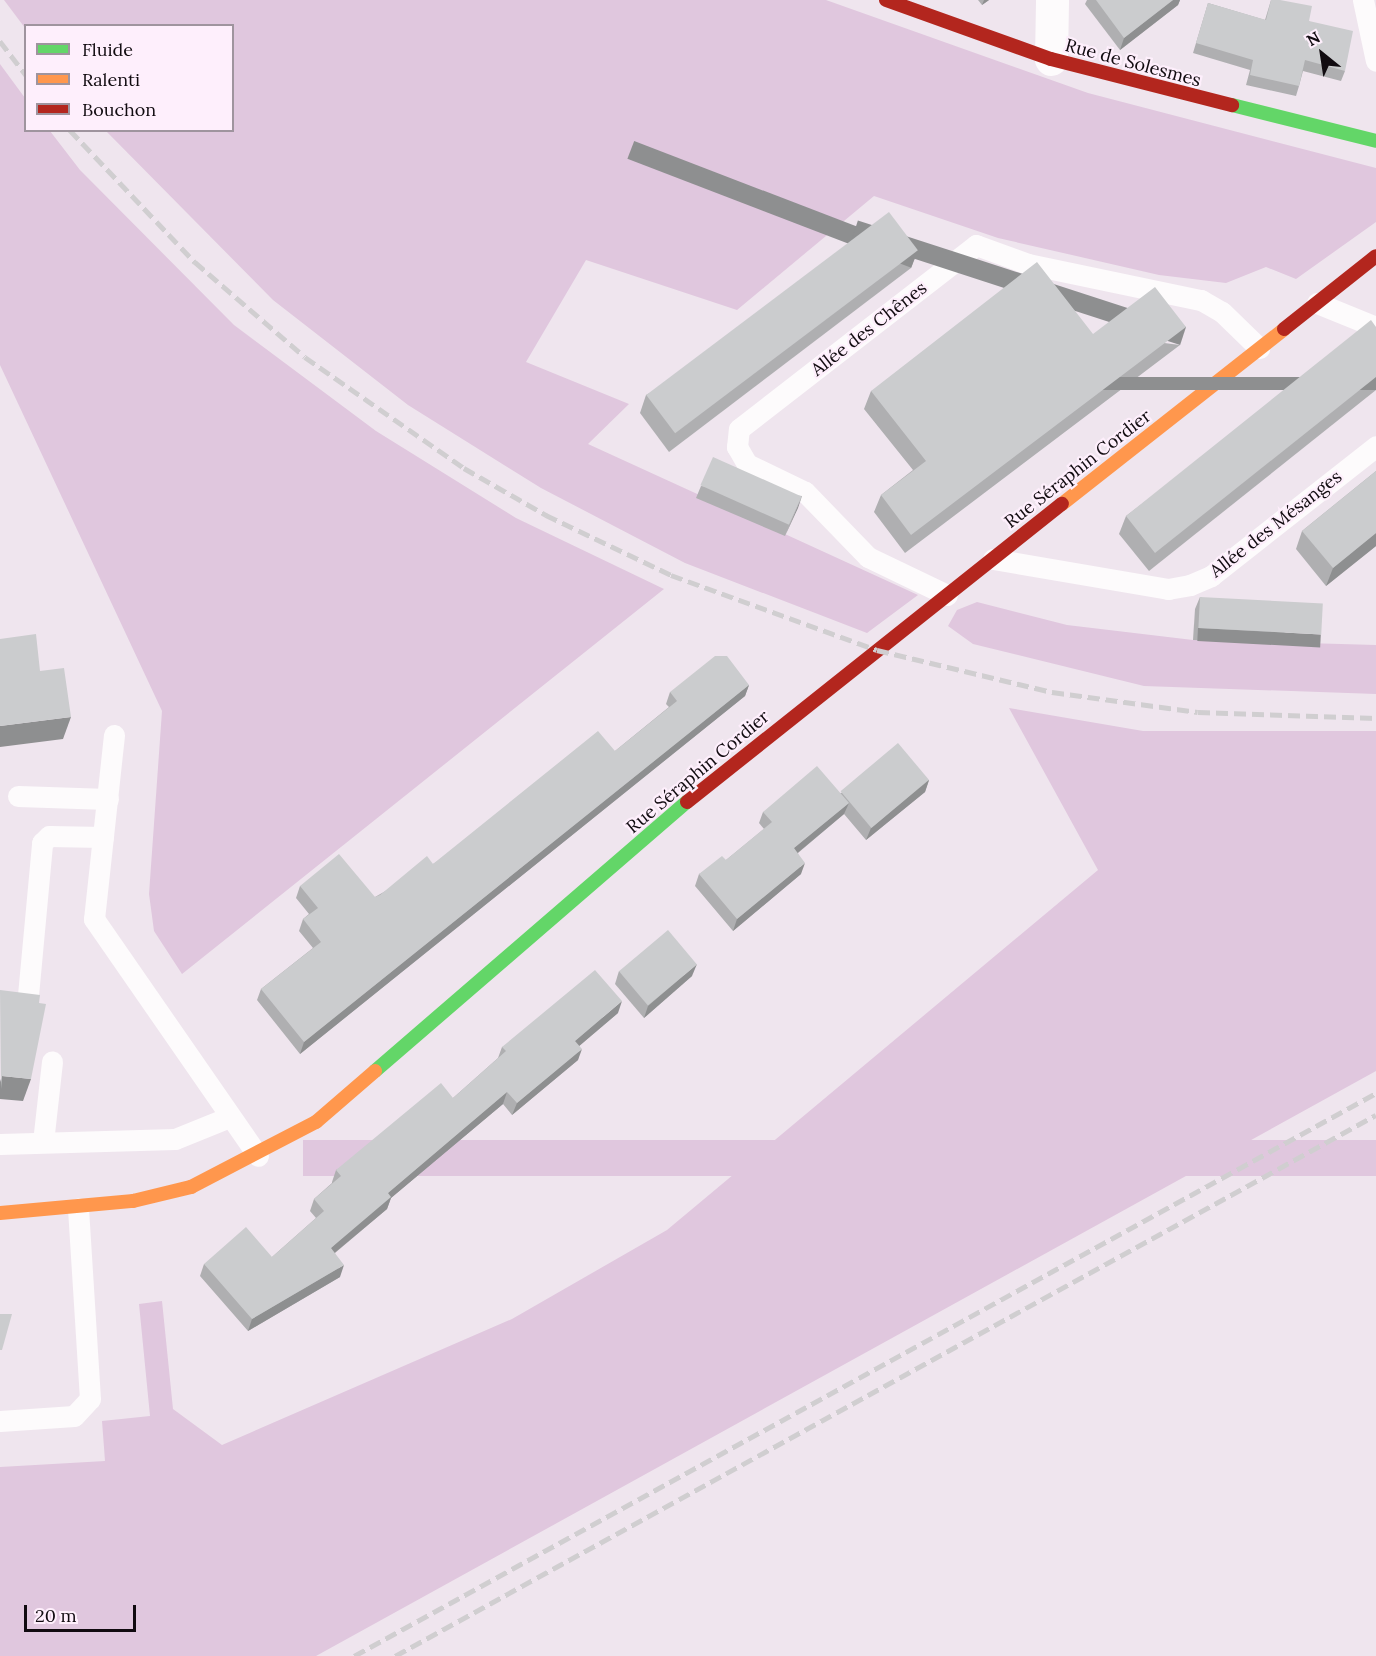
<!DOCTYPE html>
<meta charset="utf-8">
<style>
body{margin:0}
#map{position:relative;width:1376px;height:1656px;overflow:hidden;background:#efe5ee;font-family:Lora,serif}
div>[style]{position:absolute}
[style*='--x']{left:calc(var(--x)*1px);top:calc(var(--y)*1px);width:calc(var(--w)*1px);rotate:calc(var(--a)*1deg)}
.green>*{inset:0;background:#e0c7de;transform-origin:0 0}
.lane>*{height:21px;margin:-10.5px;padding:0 10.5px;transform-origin:10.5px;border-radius:10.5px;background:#fdfbfc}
.street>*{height:33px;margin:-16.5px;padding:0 16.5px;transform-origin:16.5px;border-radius:16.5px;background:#fdfbfc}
.fast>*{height:14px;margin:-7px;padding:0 7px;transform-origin:7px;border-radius:7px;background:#63d668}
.slow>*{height:14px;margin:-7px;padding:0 7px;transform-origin:7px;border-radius:7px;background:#ff974d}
.jam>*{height:14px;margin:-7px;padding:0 7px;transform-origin:7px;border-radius:7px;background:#b3261e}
.rail>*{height:4.5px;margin-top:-2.25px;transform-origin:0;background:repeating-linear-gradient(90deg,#d0ced0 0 12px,transparent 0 18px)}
.wall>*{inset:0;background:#afafb1}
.shaded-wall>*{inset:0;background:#8e8f90;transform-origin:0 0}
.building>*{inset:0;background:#cbccce;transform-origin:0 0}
span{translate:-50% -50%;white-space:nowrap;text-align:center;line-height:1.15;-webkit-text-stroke:4.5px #feeffc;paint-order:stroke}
.street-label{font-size:18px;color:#110b10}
.legend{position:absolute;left:24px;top:24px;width:210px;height:108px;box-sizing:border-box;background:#feeffc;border:2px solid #9f949e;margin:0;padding:8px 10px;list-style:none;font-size:18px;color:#110b10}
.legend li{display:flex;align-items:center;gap:12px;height:30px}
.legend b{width:30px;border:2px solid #9f949e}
.north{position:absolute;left:1292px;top:24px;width:60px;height:60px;-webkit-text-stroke:4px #feeffc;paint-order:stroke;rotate:330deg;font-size:16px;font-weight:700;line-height:24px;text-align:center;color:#110b10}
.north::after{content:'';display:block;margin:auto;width:21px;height:27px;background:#110b10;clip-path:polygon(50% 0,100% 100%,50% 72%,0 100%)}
.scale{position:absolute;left:24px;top:1605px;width:112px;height:27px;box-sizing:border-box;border:3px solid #110b10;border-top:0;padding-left:8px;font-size:18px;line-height:21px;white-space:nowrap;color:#110b10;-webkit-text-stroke:4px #feeffc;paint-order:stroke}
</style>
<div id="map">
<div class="green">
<i style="clip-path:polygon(4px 0,826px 0,1088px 93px,1376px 168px,1376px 222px,1296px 279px,1266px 267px,1226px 283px,1159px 275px,998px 238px,874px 196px,737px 310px,586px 260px,526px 362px,629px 404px,588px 444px,918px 595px,867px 633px,685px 563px,541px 488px,408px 405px,273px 300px,106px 131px,232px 130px,232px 26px,25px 28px)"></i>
<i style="clip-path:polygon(0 64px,25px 98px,26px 130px,50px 131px,80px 170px,234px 325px,376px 431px,516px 518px,664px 589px,182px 974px,154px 931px,149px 894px,162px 711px,0 365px)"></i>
<i style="clip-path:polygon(977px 602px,1067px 625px,1193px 640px,1376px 645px,1376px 694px,1144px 686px,973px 644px,948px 626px,957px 610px)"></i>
<i style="clip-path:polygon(1009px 708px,1143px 731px,1376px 731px,1376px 1071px,316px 1656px,0 1656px,0 1467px,105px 1461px,102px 1421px,150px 1416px,139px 1304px,162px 1301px,173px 1409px,222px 1445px,512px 1319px,667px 1230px,1098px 870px)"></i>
<i style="left:1376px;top:1140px;width:36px;height:1073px;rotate:90deg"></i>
</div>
<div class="lane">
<i style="--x:1363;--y:0;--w:62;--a:78"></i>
<i style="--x:1317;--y:303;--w:64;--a:22.1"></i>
<i style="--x:993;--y:559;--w:178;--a:9.7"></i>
<i style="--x:1168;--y:589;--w:22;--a:-10"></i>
<i style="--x:1190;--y:585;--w:23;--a:-23"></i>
<i style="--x:1211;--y:576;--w:210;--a:-38.2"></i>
<i style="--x:947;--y:595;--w:88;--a:-154.3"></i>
<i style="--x:868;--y:557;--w:91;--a:-134.1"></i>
<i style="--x:805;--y:492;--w:64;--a:-154.2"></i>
<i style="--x:747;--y:464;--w:20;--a:-120"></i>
<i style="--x:737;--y:447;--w:18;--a:-84"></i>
<i style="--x:739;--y:429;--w:300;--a:-37.8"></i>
<i style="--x:976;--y:245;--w:55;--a:20.1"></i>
<i style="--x:1028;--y:264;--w:177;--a:11.8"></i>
<i style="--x:1201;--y:300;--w:24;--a:30"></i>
<i style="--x:1222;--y:312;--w:52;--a:44.2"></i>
<i style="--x:114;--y:735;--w:185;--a:96.2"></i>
<i style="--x:94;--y:919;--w:288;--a:55.3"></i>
<i style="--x:18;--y:796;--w:90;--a:1.9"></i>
<i style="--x:27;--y:1006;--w:164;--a:-84.7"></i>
<i style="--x:42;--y:843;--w:10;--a:-45"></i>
<i style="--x:49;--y:836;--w:54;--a:1.1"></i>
<i style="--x:43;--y:1142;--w:81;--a:-83.6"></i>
<i style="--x:0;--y:1144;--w:175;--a:-1.6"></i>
<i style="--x:175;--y:1139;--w:56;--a:-22"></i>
<i style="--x:0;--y:1421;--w:74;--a:-3.9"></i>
<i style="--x:74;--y:1416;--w:23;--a:-47"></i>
<i style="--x:90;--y:1399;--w:191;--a:-93.6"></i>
</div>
<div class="street">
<i style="--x:1051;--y:59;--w:59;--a:-89"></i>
</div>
<div class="fast">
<i style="--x:1232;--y:105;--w:148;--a:14"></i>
<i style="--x:375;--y:1071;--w:412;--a:-40.8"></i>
</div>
<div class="slow">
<i style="--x:1062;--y:504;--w:283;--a:-38.2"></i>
<i style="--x:0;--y:1213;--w:134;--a:-5.2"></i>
<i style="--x:133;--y:1201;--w:60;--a:-13.6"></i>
<i style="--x:191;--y:1187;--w:141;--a:-27.5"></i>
<i style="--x:316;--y:1122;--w:78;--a:-40.8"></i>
</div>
<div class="jam">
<i style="--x:886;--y:0;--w:175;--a:19.7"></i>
<i style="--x:1051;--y:59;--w:187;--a:14.3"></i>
<i style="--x:1284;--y:329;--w:117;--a:-38.4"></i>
<i style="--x:687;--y:802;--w:479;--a:-38.5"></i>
</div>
<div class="rail">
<i style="--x:0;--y:41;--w:43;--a:52.6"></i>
<i style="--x:70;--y:130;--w:182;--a:46.6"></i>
<i style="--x:195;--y:262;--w:145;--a:40.8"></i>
<i style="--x:305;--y:357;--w:194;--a:34.9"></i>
<i style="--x:464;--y:468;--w:95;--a:29.8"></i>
<i style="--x:546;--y:515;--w:139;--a:25.6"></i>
<i style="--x:671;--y:575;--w:219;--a:20"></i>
<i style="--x:877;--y:650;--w:180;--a:13.5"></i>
<i style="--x:1052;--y:692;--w:147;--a:7.8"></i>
<i style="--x:1198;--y:712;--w:178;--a:1.9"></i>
<i style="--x:354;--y:1656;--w:1167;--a:-28.85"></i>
<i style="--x:395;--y:1656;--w:1120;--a:-28.88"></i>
</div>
<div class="wall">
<i style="clip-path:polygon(978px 0,989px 0,982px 5px)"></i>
<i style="clip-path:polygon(1087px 0,1180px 0,1178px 5px,1120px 50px,1085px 4px)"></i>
<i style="clip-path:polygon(1271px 0,1309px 21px,1345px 71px,1341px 81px,1303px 71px,1299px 86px,1296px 96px,1246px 85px,1250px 70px,1193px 53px,1208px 3px,1265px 20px)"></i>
<i style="clip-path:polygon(918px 250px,911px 268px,669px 452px,640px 413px,646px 395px)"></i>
<i style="clip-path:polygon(1376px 327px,1376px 390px,1149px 571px,1119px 534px,1126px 516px)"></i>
<i style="clip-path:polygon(1093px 334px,1180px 345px,905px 553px,874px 512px,881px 495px,913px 470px,864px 409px,871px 391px)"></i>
<i style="clip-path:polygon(1376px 471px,1376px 546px,1326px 586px,1296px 549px,1302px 531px)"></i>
<i style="clip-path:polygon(701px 486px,802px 496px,785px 536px,696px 498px)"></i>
<i style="clip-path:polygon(1200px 597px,1317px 646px,1193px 640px,1195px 609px)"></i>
<i style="clip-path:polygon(749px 685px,745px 696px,300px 1054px,257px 1000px,261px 989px,313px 948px,299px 931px,303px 919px,309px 914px,296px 898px,300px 886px,375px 897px,433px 864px,615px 751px,669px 707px,666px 704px,670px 692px)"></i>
<i style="clip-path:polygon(929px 780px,925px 792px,866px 840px,844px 814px,798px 853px,801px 874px,733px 931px,695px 886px,699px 874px,726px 860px,764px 829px,759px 823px,763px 812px,840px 793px)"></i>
<i style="clip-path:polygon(619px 971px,692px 976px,644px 1018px,615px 984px)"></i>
<i style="clip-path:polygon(618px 1013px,579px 1046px,578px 1060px,512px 1115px,503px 1104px,391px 1198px,387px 1209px,335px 1253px,340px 1277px,248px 1331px,200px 1276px,204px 1264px,272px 1257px,316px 1218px,310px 1211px,314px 1199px,332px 1183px,332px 1182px,336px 1170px,453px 1098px,498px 1058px,502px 1047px)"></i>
</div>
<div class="shaded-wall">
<i style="clip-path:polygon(984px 0,989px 0,982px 5px)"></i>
<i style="clip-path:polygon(1173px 0,1180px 0,1178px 5px,1120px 50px,1124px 38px)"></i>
<i style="left:918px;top:250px;width:19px;height:304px;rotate:111deg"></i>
<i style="left:1186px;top:327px;width:19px;height:345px;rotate:108deg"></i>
<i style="left:1376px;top:377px;width:13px;height:283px;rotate:90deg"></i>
<i style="clip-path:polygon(802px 496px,798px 508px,785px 536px,790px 524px)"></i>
<i style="clip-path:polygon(1376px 533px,1376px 546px,1326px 586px,1333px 568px)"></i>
<i style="left:1198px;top:628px;width:123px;height:13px;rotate:3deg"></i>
<i style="clip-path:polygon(749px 685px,745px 696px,300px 1054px,304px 1042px)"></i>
<i style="clip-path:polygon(71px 717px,63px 739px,0 747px,0 726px)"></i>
<i style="clip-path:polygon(929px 780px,925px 792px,866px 840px,871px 828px)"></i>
<i style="clip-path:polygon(849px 803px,844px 814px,789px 860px,794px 848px)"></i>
<i style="clip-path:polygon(805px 863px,801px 874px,733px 931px,737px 919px)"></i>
<i style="clip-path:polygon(697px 964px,692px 976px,644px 1018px,648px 1006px)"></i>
<i style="clip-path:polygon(622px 1001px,618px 1013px,571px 1053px,575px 1041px)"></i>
<i style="clip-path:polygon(582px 1049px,578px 1060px,512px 1115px,517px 1103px)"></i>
<i style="clip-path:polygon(2px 1076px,31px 1079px,23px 1101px,0 1099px,0 1082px)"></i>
<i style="clip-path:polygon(507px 1092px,503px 1104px,391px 1198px,387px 1209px,326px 1260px,331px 1248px,388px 1193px)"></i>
<i style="clip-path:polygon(344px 1265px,340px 1277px,248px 1331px,252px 1319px)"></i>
</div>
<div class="building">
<i style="clip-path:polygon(1096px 0,1173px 0,1124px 38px)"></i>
<i style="clip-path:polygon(1271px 0,1280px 0,1312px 6px,1309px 21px,1353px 31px,1345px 71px,1305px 60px,1299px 86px,1250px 75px,1253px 60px,1196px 43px,1208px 3px,1266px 20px)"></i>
<i style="left:889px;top:212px;width:48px;height:304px;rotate:53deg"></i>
<i style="clip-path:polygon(1037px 262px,1093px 334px,1155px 287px,1186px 327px,911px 535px,881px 495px,926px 461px,871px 391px)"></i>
<i style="clip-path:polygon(1371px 320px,1376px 327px,1376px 377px,1155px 553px,1126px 516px)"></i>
<i style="left:713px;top:457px;width:97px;height:31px;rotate:24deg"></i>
<i style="clip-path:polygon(1376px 471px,1376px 533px,1333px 568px,1302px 531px)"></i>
<i style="left:1200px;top:597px;width:123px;height:31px;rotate:3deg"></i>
<i style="clip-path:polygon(36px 634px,40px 671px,64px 668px,71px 717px,0 726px,0 639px)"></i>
<i style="clip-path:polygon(715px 656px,727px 656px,749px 685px,304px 1042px,261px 989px,321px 942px,303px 919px,318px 908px,300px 886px,339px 854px,375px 897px,380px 895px,427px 856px,433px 864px,598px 731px,615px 751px,677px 701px,670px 692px)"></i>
<i style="left:898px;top:743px;width:48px;height:75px;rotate:50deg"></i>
<i style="clip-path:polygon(817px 766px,849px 803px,794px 848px,805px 863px,737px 919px,699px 874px,722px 856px,726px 860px,772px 822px,763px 812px)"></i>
<i style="left:668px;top:930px;width:45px;height:64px;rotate:50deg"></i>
<i style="clip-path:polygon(595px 970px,622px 1001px,575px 1041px,582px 1049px,517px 1103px,507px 1092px,388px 1193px,391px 1197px,331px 1248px,344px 1265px,252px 1319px,204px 1264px,246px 1227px,272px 1257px,324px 1211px,314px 1199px,341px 1176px,336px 1170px,441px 1083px,453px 1098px,506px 1051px,502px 1047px)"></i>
<i style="clip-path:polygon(0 990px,40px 995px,39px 1003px,46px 1004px,31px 1079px,2px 1076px,1px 1089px)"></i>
<i style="clip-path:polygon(0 1314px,12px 1314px,2px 1350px,0 1350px)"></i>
</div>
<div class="street-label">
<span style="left:1133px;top:63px;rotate:15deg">Rue de Solesmes</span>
<span style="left:869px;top:329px;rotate:-38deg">Allée des Chênes</span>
<span style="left:1078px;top:469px;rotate:-38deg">Rue Séraphin Cordier</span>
<span style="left:1276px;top:524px;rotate:-38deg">Allée des Mésanges</span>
<span style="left:698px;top:772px;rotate:-40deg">Rue Séraphin Cordier</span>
</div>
<ul class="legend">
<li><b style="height:8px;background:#63d668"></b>Fluide</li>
<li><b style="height:8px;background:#ff974d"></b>Ralenti</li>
<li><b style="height:8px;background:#b3261e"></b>Bouchon</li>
</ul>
<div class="north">N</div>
<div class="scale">20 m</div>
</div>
